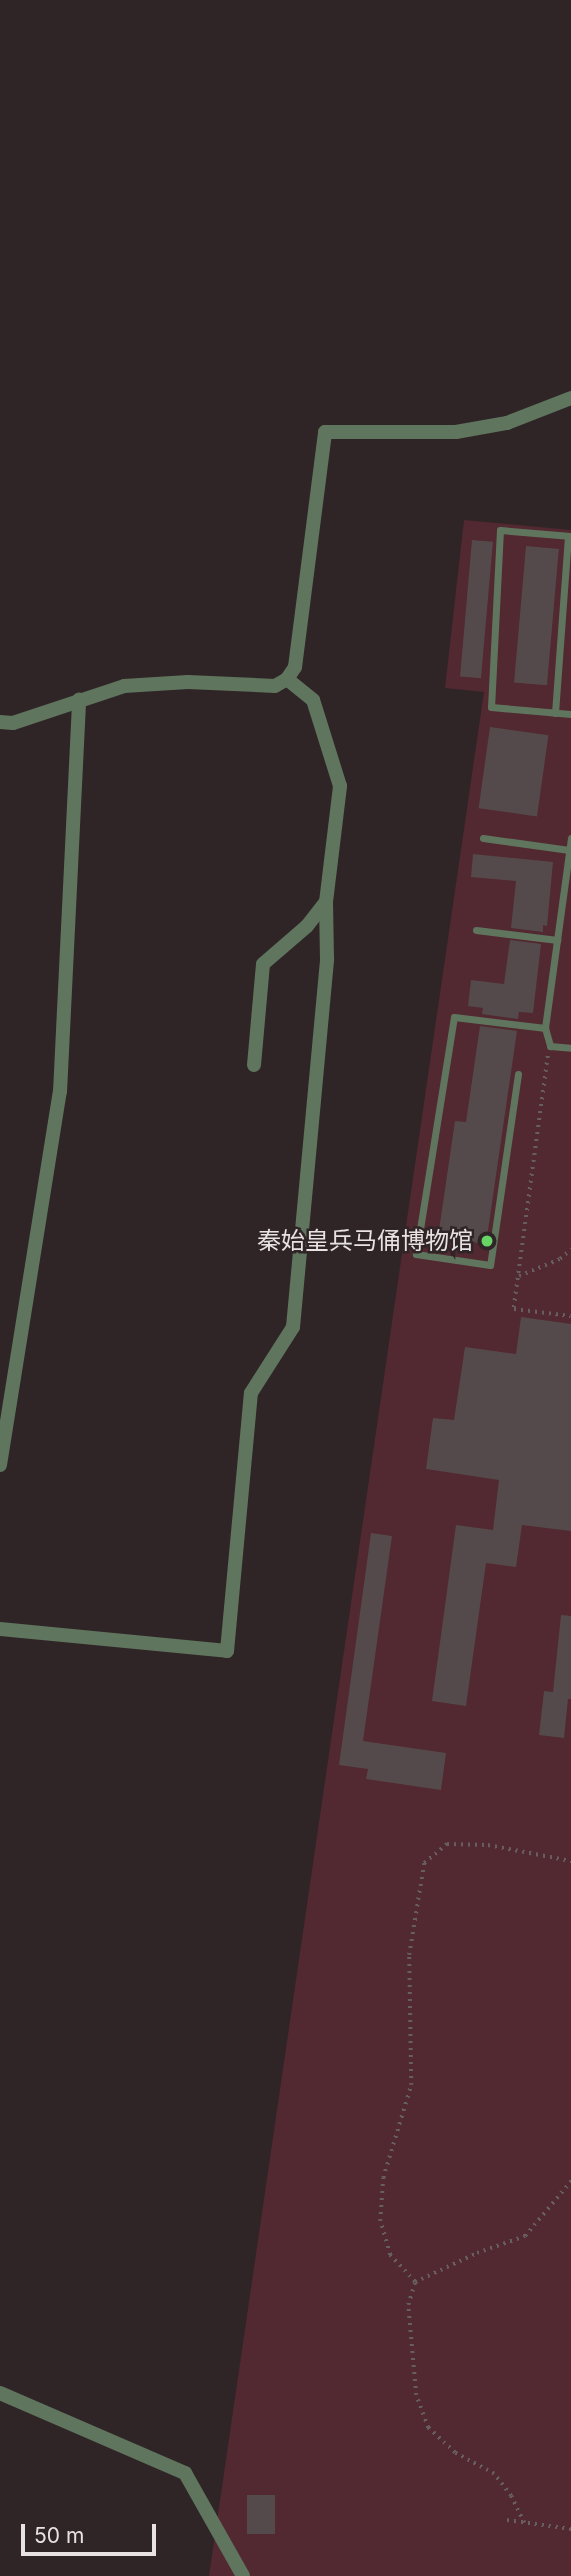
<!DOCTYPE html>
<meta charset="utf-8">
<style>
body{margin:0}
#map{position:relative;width:571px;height:2576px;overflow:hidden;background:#2f2527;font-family:Inter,"Noto Sans SC",sans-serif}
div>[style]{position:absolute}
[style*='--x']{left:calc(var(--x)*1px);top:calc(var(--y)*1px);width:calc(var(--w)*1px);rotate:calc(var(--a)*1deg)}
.green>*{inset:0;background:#522831}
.building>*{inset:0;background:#554a4b;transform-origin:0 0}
.path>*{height:3.5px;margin-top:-1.75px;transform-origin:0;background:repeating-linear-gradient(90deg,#675e60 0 2px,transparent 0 7px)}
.service>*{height:7px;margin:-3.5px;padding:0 3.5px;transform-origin:3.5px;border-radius:3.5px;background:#60755e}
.minor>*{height:14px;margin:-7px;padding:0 7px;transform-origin:7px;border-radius:7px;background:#60755e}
.dots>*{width:19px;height:19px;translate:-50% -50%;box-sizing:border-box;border:4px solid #2f2527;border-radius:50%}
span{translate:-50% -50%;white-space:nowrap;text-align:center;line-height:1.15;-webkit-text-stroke:5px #2f2527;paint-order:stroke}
.poi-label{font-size:24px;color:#e8e2e3}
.right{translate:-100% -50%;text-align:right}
.scale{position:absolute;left:21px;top:2524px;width:135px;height:32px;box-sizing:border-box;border:4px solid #e8e2e3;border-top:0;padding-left:9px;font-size:21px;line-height:24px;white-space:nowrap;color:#e8e2e3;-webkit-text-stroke:5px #2f2527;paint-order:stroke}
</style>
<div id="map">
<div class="green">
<i style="clip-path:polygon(464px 520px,571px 530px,571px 2576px,209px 2576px,484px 692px,445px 688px)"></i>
</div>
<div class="building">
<i style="left:472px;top:540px;width:21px;height:137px;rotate:5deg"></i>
<i style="left:526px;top:546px;width:33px;height:137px;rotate:5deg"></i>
<i style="left:490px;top:727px;width:59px;height:82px;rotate:8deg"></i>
<i style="clip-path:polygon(473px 854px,553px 862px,547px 926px,543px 925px,543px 932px,511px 928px,516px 881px,471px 877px)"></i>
<i style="clip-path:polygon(510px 940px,541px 944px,533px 1013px,519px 1012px,518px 1019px,482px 1014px,483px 1008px,468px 1006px,471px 980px,504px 984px)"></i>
<i style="clip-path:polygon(480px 1026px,517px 1031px,486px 1244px,438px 1237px,455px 1121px,466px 1122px)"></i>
<i style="clip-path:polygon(521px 1317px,571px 1324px,571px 1531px,522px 1525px,516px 1567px,486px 1563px,466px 1706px,432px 1701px,456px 1525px,493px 1530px,499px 1480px,426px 1469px,433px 1418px,454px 1420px,465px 1347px,516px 1354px)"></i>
<i style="clip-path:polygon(371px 1533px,392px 1536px,363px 1741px,446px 1753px,441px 1790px,366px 1779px,368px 1769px,339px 1765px)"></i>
<i style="clip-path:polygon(561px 1615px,571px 1616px,571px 1699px,568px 1699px,564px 1738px,539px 1735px,544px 1691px,553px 1692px)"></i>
<i style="left:247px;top:2495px;width:28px;height:39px"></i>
</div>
<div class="path">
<i style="--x:548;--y:1056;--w:255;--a:97.7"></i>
<i style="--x:514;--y:1309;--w:57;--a:7"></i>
<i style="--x:519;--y:1276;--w:44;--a:-22.5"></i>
<i style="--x:560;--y:1259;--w:15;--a:-42"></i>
<i style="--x:415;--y:2282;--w:37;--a:-133"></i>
<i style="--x:390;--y:2255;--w:35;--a:-106"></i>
<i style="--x:380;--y:2221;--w:43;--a:-86"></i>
<i style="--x:383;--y:2178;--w:97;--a:-73.2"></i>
<i style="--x:411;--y:2085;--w:130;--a:-90.9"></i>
<i style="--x:409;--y:1955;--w:93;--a:-80.7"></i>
<i style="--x:424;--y:1863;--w:30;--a:-40"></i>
<i style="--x:447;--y:1844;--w:41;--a:1.4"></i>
<i style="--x:488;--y:1845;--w:85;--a:10.9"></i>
<i style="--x:507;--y:2520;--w:65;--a:8"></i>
<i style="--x:524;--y:2523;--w:30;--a:-116"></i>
<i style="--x:511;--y:2496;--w:28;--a:-128"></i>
<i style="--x:494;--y:2474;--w:44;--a:-151.7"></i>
<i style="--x:455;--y:2453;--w:37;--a:-137"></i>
<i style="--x:428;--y:2428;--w:35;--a:-110"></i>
<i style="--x:416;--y:2395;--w:90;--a:-95.1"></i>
<i style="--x:408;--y:2305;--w:24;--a:-73"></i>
<i style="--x:415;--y:2282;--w:68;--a:-25.1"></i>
<i style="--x:477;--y:2253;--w:51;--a:-19.5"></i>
<i style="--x:525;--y:2236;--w:72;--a:-50.1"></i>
</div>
<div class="service">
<i style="--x:571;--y:536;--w:71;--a:-175.2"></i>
<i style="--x:500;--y:530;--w:177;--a:92.9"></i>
<i style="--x:491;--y:707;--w:80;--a:5"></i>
<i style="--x:555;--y:713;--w:177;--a:-85.8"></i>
<i style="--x:483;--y:838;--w:87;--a:7.9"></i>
<i style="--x:571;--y:838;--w:192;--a:97.8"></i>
<i style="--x:545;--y:1028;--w:19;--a:74"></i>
<i style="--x:550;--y:1046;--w:21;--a:5"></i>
<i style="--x:476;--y:930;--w:82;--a:7"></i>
<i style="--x:518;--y:1074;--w:193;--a:98.3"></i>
<i style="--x:490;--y:1265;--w:75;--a:-171.5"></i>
<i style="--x:416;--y:1254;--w:240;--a:-80.9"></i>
<i style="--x:454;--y:1017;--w:92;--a:6.9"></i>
</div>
<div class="minor">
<i style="--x:0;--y:722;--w:13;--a:4"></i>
<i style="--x:13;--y:723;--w:117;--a:-18.4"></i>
<i style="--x:124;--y:686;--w:64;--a:-3.6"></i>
<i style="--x:188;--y:682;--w:87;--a:2.6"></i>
<i style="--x:275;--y:686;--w:14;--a:-30"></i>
<i style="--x:287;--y:679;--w:14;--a:-56"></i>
<i style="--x:295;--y:667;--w:237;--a:-82.7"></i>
<i style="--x:325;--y:432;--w:131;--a:0"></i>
<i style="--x:456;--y:432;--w:52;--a:-10"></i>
<i style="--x:507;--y:423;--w:69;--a:-21.3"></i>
<i style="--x:254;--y:1065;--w:101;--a:-84.9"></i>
<i style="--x:263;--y:964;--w:58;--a:-40.8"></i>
<i style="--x:307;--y:926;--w:31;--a:-52"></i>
<i style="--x:326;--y:902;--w:117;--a:-83.1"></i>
<i style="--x:340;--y:786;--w:90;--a:-107.4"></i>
<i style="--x:313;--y:700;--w:33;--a:-141"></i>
<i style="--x:0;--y:1465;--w:378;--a:-80.9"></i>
<i style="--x:60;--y:1092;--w:393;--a:-87.2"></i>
<i style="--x:0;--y:1629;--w:228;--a:5.5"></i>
<i style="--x:227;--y:1651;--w:259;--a:-84.7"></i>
<i style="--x:251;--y:1393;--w:78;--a:-57.5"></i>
<i style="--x:293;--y:1327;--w:370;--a:-84.7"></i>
<i style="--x:327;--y:959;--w:57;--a:-91"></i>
<i style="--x:0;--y:2393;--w:202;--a:23.4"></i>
<i style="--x:185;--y:2473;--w:118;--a:60.6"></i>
</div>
<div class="dots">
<i style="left:487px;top:1241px;background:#67d465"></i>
</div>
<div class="poi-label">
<span class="right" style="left:473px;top:1241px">秦始皇兵马俑博物馆</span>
</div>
<div class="scale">50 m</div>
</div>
